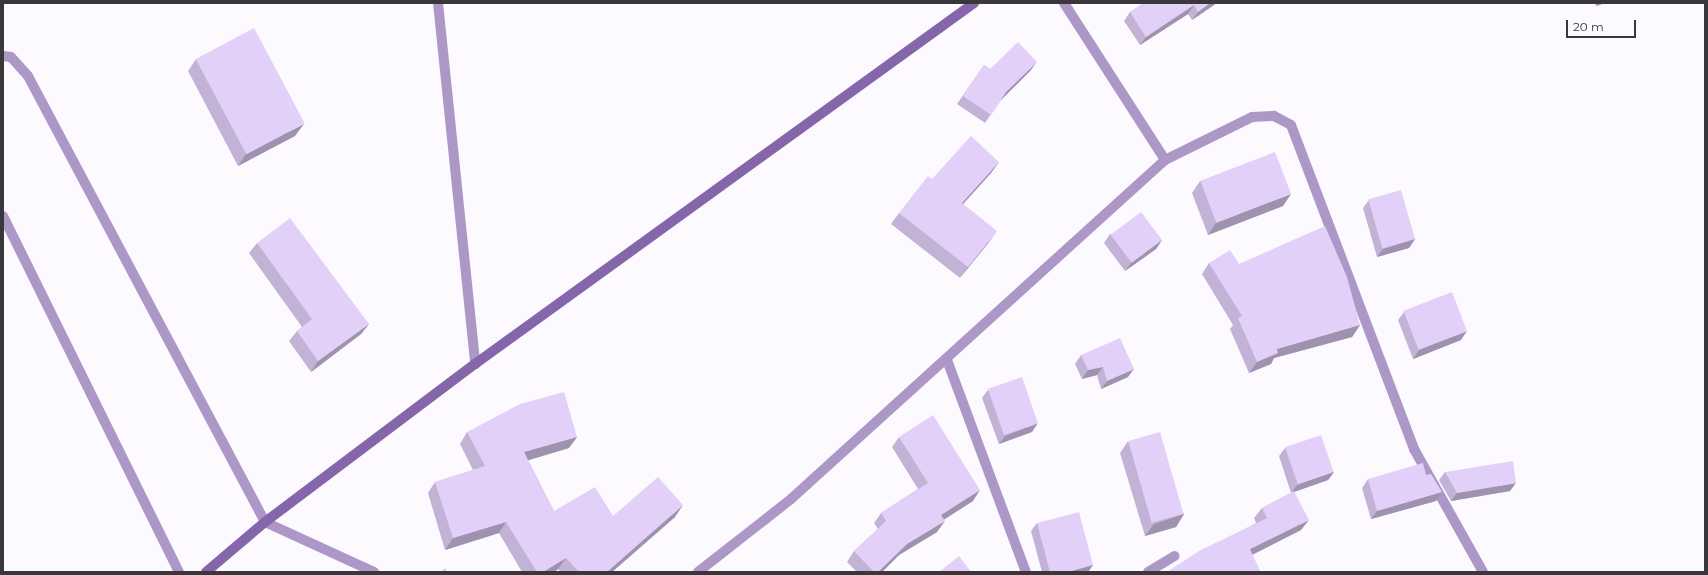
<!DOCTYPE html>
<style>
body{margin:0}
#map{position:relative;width:1708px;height:575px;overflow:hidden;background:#fcfaff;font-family:Montserrat,sans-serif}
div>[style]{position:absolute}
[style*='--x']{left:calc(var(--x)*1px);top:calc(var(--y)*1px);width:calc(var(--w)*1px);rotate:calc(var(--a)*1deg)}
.street>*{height:10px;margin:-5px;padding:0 5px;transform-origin:5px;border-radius:5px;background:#ac97c6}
.secondary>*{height:10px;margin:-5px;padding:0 5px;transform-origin:5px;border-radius:5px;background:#8666aa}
.wall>*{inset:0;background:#c2b3d6}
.shaded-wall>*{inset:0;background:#9e92ae}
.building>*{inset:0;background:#e2d0f9;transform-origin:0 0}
span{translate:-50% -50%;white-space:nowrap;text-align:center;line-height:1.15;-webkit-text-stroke:3.5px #fcfaff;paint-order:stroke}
.frame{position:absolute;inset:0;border:4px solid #39373b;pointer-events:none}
.scale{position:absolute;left:1566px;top:20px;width:70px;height:18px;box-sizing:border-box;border:2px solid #39373b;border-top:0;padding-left:5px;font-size:12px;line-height:14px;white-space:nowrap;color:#39373b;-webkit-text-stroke:3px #fcfaff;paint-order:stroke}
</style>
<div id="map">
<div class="street">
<i style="--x:438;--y:3;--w:363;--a:84.1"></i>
<i style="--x:1064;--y:3;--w:187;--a:57.2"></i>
<i style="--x:3;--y:56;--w:8;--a:7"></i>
<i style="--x:11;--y:57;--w:25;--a:48"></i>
<i style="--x:28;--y:76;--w:505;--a:62.01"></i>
<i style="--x:265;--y:522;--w:120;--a:24.6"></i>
<i style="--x:3;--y:216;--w:397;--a:63.7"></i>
<i style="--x:947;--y:360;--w:226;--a:69.6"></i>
<i style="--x:698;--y:572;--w:118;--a:-38.1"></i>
<i style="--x:791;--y:499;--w:505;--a:-42.19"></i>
<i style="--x:1165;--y:160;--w:97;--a:-26.3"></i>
<i style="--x:1252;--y:117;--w:22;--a:-3"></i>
<i style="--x:1274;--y:116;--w:19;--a:28"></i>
<i style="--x:1291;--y:125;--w:347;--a:69.2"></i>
<i style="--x:1414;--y:449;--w:141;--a:60.7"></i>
<i style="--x:1148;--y:572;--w:31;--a:-31"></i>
</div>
<div class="secondary">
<i style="--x:206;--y:572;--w:77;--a:-40.3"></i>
<i style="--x:265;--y:522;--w:263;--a:-37"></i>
<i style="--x:475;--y:364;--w:616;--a:-35.88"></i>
</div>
<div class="wall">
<i style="clip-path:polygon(1144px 3px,1215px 3px,1214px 5px,1192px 20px,1188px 14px,1140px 45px,1124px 21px,1130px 12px)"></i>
<i style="clip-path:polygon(1595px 3px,1605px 3px,1596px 6px)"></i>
<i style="clip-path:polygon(196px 59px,295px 136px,238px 166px,188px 71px)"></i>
<i style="clip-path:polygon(984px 65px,990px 69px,1031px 70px,1001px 100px,985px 123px,957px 104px)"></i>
<i style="clip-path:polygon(999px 162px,991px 173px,963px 204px,989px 242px,960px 278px,891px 224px,899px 213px,932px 179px)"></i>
<i style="clip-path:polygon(1200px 181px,1283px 206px,1208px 235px,1192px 193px)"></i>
<i style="clip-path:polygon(1369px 200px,1415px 239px,1409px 248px,1377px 257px,1363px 208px)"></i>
<i style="clip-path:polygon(1110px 234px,1162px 240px,1156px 249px,1125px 271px,1104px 243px)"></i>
<i style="clip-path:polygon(257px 243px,369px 324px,361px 334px,311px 372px,289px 341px,297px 331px,302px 327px,249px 253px)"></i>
<i style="clip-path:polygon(1209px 263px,1239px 264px,1360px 325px,1352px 337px,1274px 358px,1271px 364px,1249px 373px,1230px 329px,1233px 325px,1202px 274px)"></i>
<i style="clip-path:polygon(1404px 312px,1461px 340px,1413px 359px,1398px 320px)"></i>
<i style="clip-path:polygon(1081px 355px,1128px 377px,1101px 389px,1097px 375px,1082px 379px,1075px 364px)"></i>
<i style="clip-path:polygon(988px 390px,1032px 432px,999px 444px,982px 398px)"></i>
<i style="clip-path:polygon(467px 432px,577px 437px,569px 448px,528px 460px,554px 511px,613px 516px,675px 517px,612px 572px,561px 572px,558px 569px,554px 572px,522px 572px,499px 533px,445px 550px,428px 493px,435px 482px,473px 470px,460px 444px)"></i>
<i style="clip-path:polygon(899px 437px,973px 501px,943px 520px,937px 532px,899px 555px,882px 572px,857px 572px,847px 562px,854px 551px,878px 529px,874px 523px,881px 513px,918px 489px,892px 447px)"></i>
<i style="clip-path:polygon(1128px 441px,1184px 514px,1176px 527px,1145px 536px,1120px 453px)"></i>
<i style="clip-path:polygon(1285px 448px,1334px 472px,1328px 480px,1294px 492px,1301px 530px,1252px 555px,1260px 571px,1259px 572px,1167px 572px,1256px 523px,1254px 518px,1262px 508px,1291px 493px,1279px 456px)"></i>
<i style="clip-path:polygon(1445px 472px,1510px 491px,1451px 501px,1439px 480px)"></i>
<i style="clip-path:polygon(1426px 475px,1436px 501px,1371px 519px,1362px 488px,1368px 479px)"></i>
<i style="clip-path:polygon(1037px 523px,1093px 565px,1088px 572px,1042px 572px,1031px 531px)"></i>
</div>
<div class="shaded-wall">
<i style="clip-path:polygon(1210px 3px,1215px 3px,1214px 5px,1192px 20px,1198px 12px)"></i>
<i style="clip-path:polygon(1598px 3px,1605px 3px,1596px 6px)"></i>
<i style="clip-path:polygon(1194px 5px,1188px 14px,1140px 45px,1146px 37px)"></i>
<i style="clip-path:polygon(1037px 62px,1031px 70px,1000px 101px,1006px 92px)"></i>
<i style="clip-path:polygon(304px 124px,295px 136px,238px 166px,246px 154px)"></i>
<i style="clip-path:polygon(999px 162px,991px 173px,954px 214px,962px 203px)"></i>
<i style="clip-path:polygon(1291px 194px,1283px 206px,1208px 235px,1216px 223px)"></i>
<i style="clip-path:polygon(997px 231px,989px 242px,960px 278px,968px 267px)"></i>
<i style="clip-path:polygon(1415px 239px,1409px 248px,1377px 257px,1383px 249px)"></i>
<i style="clip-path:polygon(1162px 240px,1156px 249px,1125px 271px,1131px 263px)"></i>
<i style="clip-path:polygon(369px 324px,361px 334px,311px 372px,318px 361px)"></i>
<i style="clip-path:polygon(1360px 325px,1352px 337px,1274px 358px,1271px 364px,1249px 373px,1257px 362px,1277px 349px)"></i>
<i style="clip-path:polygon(1467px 331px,1461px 340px,1413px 359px,1419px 350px)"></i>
<i style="clip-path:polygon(1103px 367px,1097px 375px,1082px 379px,1088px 370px)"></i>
<i style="clip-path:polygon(1134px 369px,1128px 377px,1101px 389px,1107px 381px)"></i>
<i style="clip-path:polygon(1038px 423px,1032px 432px,999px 444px,1005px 436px)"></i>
<i style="clip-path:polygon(577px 437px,569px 448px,516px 464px,524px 452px)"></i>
<i style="clip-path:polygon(1334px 472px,1328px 480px,1291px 493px,1297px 485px)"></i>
<i style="clip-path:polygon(1516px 483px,1510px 491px,1451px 501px,1457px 493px)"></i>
<i style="clip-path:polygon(980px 490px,973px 501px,934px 526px,941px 515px)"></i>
<i style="clip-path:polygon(1442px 492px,1436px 501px,1371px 519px,1377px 511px)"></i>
<i style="clip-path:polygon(683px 505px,675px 517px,612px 572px,607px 572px)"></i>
<i style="clip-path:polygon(1184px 514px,1176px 527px,1145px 536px,1154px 524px)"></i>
<i style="clip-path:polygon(1309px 520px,1301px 530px,1242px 560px,1250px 549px)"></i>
<i style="clip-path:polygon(945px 521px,937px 532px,899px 555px,882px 572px,878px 572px,907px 544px)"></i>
<i style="clip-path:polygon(506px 522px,499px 533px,445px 550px,453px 538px)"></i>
<i style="clip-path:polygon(566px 558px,558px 569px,554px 572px,543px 572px)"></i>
<i style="clip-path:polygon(1093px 565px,1088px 572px,1068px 572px)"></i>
</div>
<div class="building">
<i style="clip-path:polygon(1144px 3px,1210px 3px,1198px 12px,1194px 5px,1146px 37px,1130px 12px)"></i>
<i style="left:254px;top:28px;width:108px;height:66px;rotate:62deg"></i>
<i style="clip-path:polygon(1018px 42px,1037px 62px,1006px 92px,991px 115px,963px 96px,984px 65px,990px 69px)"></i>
<i style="clip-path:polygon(971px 136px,999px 162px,962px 203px,997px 231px,968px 267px,899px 213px,928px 176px,932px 179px)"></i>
<i style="left:1275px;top:152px;width:45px;height:80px;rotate:69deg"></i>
<i style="left:1401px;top:190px;width:51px;height:34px;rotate:74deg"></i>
<i style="left:1141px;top:212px;width:35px;height:38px;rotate:53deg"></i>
<i style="clip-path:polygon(290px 218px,369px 324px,318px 361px,297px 331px,312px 319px,257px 243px)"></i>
<i style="clip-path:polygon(1325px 226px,1347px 277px,1360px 325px,1277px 349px,1278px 353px,1257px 362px,1238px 318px,1242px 316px,1209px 263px,1230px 250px,1239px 264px)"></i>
<i style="left:1452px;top:292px;width:42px;height:52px;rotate:69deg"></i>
<i style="clip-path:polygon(1120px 338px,1134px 369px,1107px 381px,1103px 367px,1088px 370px,1081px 355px)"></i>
<i style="left:1022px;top:377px;width:49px;height:36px;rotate:71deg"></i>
<i style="clip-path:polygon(564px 392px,577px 437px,524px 452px,554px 511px,595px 487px,613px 516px,658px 477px,683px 505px,607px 572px,579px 572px,566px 558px,543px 572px,537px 572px,506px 522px,453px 538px,435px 482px,485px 466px,467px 432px,520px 404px)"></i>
<i style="clip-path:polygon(933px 415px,980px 490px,941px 515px,945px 521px,907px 544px,878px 572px,874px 572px,854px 551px,886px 521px,881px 513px,928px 483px,899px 437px)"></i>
<i style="left:1160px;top:432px;width:85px;height:33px;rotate:74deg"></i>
<i style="left:1321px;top:435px;width:39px;height:38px;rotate:71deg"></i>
<i style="clip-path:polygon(1513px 461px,1516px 483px,1457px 493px,1445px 472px)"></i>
<i style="clip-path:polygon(1423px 463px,1426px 475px,1431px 474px,1442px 492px,1377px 511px,1368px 479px)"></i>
<i style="clip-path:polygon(1294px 491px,1309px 520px,1250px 549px,1260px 571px,1258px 572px,1167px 572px,1199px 551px,1267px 518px,1262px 508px)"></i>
<i style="clip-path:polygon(1079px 512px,1093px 565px,1068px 572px,1050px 572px,1037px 523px)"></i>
<i style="clip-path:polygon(959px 556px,971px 572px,939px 572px)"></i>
<i style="clip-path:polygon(445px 568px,448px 572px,440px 572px)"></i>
</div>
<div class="frame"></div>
<div class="scale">20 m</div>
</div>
